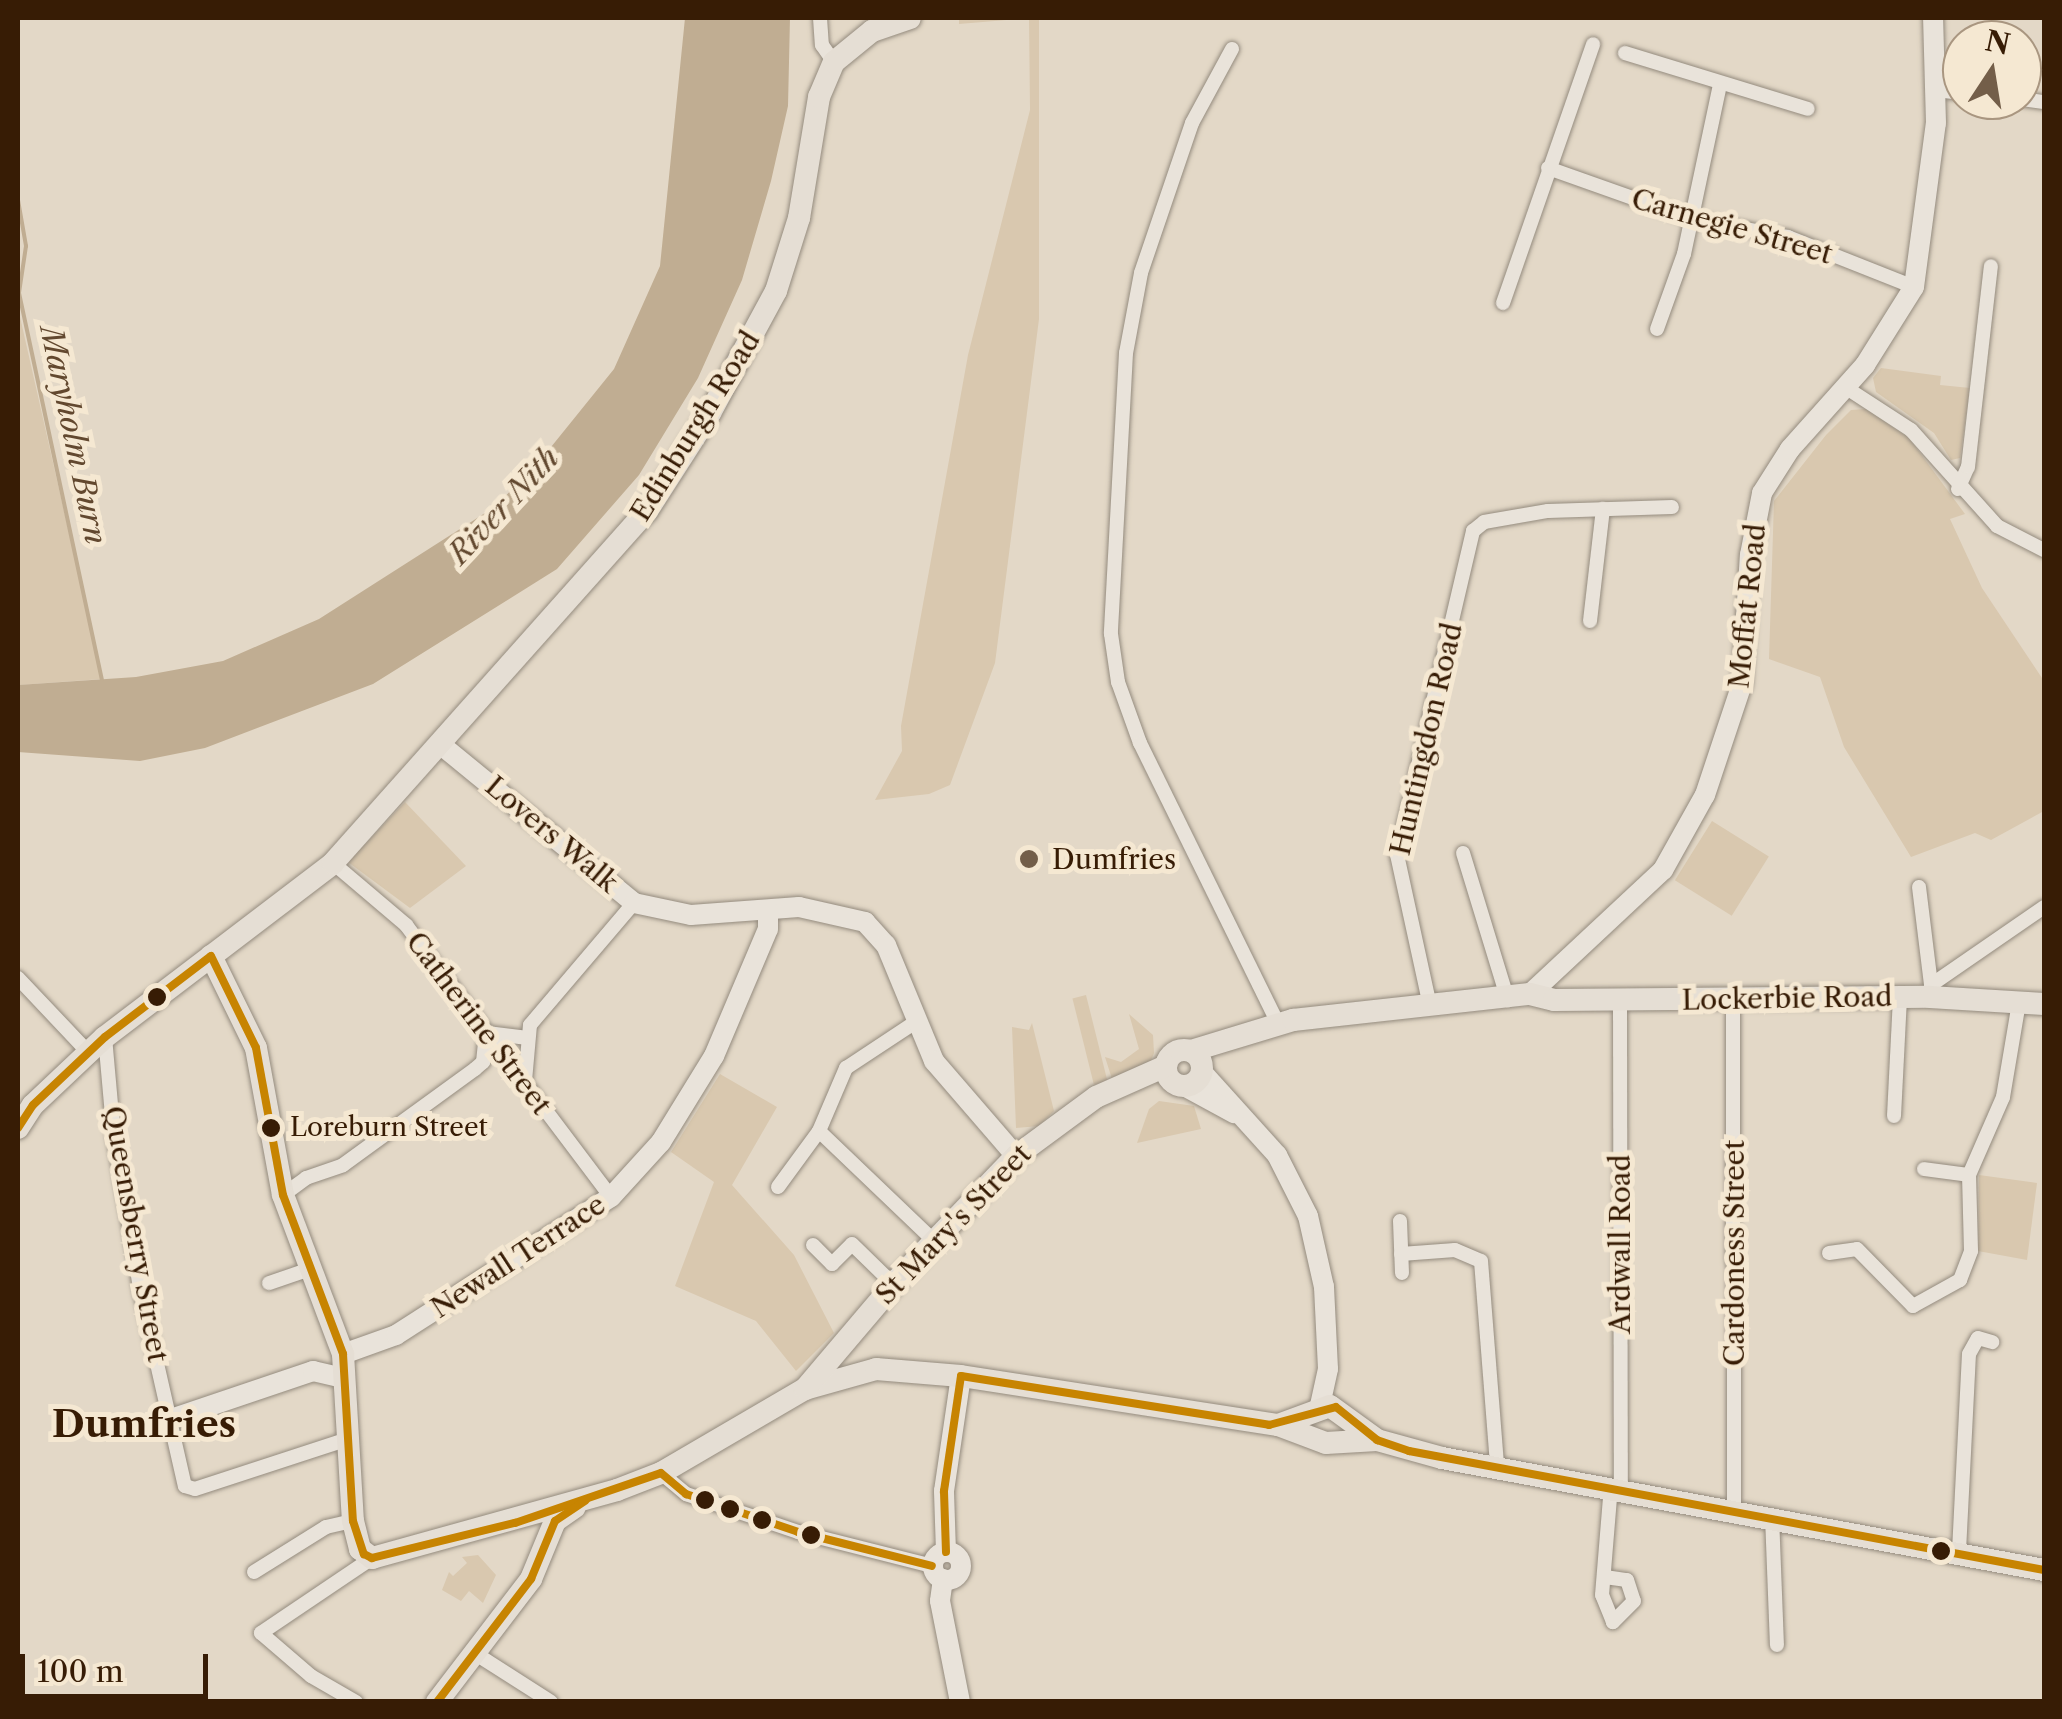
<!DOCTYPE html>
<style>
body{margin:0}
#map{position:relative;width:2062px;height:1719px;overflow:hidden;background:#e3d8c7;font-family:"Libre Caslon Text",serif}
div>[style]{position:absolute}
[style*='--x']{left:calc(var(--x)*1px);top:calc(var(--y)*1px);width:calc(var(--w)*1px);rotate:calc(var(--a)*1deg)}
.green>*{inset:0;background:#d9c8af;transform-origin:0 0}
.water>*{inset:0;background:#c0ad92}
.stream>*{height:4px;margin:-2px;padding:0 2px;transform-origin:2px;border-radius:2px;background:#c0ad92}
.roads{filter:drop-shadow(0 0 2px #948b7e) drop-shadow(0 0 2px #948b7e)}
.street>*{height:14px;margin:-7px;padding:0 7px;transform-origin:7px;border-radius:7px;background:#e9e3da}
.secondary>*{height:20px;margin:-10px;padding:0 10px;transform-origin:10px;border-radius:10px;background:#e9e3da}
.secondary>.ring{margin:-10px;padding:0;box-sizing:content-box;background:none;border:20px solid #e9e3da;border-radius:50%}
.primary>*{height:22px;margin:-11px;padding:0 11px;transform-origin:11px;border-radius:11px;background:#e5ded4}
.primary>.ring{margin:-11px;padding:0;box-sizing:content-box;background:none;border:22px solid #e5ded4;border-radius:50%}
.bus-1>*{height:8px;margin:-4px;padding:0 4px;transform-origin:4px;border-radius:4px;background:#c78401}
.dots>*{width:28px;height:28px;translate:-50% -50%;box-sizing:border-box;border:5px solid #f5e8d2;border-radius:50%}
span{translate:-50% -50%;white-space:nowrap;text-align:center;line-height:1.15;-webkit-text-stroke:10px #f5e8d2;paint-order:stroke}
.bus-label{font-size:26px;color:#371c05}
.left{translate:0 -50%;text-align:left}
.street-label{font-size:28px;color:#371c05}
.poi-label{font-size:28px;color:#371c05}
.water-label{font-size:30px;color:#62482f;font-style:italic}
.district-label{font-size:38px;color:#371c05;font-weight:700}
.frame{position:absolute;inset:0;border:20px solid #371c05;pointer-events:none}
.north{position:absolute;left:1942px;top:20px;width:100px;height:100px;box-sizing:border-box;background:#f5e8d2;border:2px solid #a99680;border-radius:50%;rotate:12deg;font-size:28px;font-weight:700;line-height:40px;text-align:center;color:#371c05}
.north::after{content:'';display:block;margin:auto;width:35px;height:45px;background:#735e49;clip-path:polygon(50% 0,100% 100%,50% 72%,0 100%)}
.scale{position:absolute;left:20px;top:1654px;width:188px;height:45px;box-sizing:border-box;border:5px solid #371c05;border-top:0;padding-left:12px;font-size:30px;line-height:35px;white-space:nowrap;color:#371c05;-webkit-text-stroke:8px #f5e8d2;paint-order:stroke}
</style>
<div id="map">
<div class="green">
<i style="clip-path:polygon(959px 18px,1039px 18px,1039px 319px,995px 663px,950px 785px,929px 794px,875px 800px,902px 751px,901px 726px,968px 355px,1030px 110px,1029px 18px,959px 24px)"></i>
<i style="clip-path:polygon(18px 308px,102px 679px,18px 685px)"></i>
<i style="clip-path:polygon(1881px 368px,1941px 376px,1940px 385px,1970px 388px,1960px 458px,1951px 460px,1934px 433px,1876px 392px,1873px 378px)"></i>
<i style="clip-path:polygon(1866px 409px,1909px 438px,1965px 514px,1950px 519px,1982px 588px,2044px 681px,2044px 811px,1991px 840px,1975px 833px,1911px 857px,1844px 747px,1820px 677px,1769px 659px,1774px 501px,1826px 435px,1851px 410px)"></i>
<i style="clip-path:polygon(405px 802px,466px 866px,410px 908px,348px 862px)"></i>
<i style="left:1712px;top:821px;width:67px;height:70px;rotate:32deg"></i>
<i style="left:1086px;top:995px;width:89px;height:14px;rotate:76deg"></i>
<i style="clip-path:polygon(1129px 1014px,1153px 1035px,1154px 1053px,1150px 1063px,1112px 1079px,1105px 1057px,1121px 1062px,1139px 1049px)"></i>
<i style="clip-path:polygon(1032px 1023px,1054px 1111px,1039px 1126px,1016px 1128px,1012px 1027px,1029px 1030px)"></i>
<i style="clip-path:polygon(720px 1074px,777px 1107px,732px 1185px,794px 1255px,834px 1333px,796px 1371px,756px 1321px,675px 1286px,714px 1182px,671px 1152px)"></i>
<i style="clip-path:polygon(1159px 1101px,1194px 1106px,1201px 1129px,1137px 1143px,1149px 1109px)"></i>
<i style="clip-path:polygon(1979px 1175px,2037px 1183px,2027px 1260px,1978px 1251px)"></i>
<i style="clip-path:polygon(478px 1555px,496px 1575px,483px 1603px,469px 1591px,461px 1601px,442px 1590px,449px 1572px,453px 1576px,467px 1563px,462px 1557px)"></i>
</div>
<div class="water">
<i style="clip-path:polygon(685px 18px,790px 18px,788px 106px,771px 181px,742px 280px,698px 378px,639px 475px,557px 569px,373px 684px,205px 748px,140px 761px,18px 752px,18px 685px,136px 677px,223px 661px,319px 619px,496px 506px,547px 452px,614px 369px,660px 266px)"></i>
</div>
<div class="stream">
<i style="--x:18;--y:200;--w:47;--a:80.1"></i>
<i style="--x:26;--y:246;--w:48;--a:98.5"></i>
<i style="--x:19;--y:293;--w:395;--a:77.9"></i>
</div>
<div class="roads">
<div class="street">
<i style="--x:820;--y:18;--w:27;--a:86"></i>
<i style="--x:822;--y:45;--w:21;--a:55"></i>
<i style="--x:1232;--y:49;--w:84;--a:118.4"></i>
<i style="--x:1192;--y:123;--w:158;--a:108.8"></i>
<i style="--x:1141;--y:273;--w:81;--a:100.6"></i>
<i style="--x:1126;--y:353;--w:281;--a:93.1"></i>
<i style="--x:1111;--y:634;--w:49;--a:81.7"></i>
<i style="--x:1118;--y:682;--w:65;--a:70.2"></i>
<i style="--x:1140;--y:743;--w:312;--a:63.8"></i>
<i style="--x:1625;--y:53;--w:191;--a:17"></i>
<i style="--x:1936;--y:90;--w:26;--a:7"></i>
<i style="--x:2022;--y:99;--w:22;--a:8"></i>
<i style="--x:1548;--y:168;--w:153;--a:19.5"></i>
<i style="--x:1692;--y:219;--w:98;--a:10.6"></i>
<i style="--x:1788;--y:237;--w:136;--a:21.6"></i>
<i style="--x:1503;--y:303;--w:274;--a:-70.8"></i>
<i style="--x:1657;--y:329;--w:80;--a:-70.2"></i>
<i style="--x:1684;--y:254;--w:173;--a:-78"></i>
<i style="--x:1845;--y:387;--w:79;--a:33.1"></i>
<i style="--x:1911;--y:430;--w:129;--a:48.1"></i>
<i style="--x:1997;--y:526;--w:53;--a:27.1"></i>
<i style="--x:1958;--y:489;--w:24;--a:-66"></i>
<i style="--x:1968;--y:467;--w:202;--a:-83.5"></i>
<i style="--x:1590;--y:621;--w:113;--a:-83.4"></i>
<i style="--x:1463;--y:853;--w:154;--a:73"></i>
<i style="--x:333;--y:863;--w:96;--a:40.3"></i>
<i style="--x:406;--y:925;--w:341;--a:53"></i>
<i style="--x:1919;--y:887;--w:99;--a:83"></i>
<i style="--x:18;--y:978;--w:103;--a:46.6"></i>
<i style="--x:1930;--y:997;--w:12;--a:-85"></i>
<i style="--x:1931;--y:985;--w:137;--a:-34.6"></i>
<i style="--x:1733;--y:998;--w:511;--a:89.89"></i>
<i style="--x:1620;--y:1001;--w:487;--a:89.9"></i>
<i style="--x:1430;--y:1006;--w:155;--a:-102.3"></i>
<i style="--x:1397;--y:855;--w:333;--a:-76.8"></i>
<i style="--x:1473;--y:531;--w:14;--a:-39"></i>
<i style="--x:1484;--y:522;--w:65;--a:-9.8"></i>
<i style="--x:1548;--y:511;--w:124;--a:-1.8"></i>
<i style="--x:487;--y:1033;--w:39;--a:7"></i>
<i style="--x:105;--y:1037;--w:100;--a:84.9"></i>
<i style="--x:114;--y:1137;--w:158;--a:80.2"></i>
<i style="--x:141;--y:1293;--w:198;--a:77.2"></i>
<i style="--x:185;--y:1486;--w:10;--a:17"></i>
<i style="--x:195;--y:1489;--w:161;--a:-18.1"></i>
<i style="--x:525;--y:1081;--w:56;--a:-84.9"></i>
<i style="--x:530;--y:1025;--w:160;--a:-49.6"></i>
<i style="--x:1894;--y:1116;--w:119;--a:-87.1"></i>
<i style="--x:819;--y:1131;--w:161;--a:43.7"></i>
<i style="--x:1924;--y:1169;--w:45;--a:7.6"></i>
<i style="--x:778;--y:1187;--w:69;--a:-53.8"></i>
<i style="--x:819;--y:1131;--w:69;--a:-66.8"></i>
<i style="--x:846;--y:1068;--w:85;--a:-33.5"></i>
<i style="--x:283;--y:1195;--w:29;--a:-36"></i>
<i style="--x:306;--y:1178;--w:39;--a:-19"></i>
<i style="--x:343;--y:1165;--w:163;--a:-36"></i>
<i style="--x:475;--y:1069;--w:11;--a:-41"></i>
<i style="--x:483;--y:1062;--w:29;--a:-84"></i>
<i style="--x:1400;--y:1221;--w:52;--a:87.8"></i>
<i style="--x:813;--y:1245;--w:27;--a:45"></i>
<i style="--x:832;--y:1264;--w:28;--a:-45"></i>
<i style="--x:852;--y:1244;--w:57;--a:44.3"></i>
<i style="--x:1829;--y:1253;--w:28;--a:-8"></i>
<i style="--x:1857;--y:1249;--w:80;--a:45.5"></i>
<i style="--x:1913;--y:1306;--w:54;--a:-29"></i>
<i style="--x:1960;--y:1280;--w:31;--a:-69"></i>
<i style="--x:1971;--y:1251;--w:76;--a:-91.5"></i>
<i style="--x:1969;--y:1175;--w:85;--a:-66.4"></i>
<i style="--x:2003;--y:1097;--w:96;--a:-80.4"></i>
<i style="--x:1401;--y:1254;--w:54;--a:-4.2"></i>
<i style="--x:1455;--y:1250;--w:28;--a:23"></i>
<i style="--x:1481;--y:1261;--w:204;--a:85.5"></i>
<i style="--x:269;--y:1283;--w:46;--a:-18.8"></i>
<i style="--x:661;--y:1473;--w:33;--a:40"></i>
<i style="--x:686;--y:1494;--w:118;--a:18.7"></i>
<i style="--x:798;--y:1532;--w:138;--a:14.2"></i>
<i style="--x:1772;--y:1516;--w:129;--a:87.8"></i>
<i style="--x:1959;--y:1551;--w:197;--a:-87.1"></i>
<i style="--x:1969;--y:1354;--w:18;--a:-61"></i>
<i style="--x:1978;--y:1338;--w:15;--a:16"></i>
<i style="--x:254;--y:1572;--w:85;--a:-32"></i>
<i style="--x:326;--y:1527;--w:28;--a:-13"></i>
<i style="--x:1605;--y:1577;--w:22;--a:8"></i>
<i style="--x:1627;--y:1580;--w:22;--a:72"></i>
<i style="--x:1634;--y:1601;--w:30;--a:135"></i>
<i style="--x:1613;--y:1622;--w:29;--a:-112"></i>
<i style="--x:1602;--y:1595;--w:109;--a:-85.3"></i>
<i style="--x:476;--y:1654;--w:89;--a:32.6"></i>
<i style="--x:356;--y:1702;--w:52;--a:-150"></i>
<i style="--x:311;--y:1676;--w:66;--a:-139.3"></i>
<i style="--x:261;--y:1633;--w:134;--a:-34"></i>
</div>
<div class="secondary">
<i style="--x:440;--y:744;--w:251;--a:39.3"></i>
<i style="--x:634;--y:903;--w:58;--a:11.9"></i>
<i style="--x:691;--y:915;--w:108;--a:-4.2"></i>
<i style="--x:799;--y:907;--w:68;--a:12.8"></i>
<i style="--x:865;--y:922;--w:31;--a:48"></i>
<i style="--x:886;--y:945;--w:126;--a:67.5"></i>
<i style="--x:934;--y:1061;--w:125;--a:49.2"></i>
<i style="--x:1530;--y:994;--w:182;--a:-43"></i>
<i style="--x:1663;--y:870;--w:86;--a:-60.8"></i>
<i style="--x:1705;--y:795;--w:117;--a:-71.6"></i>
<i style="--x:1742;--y:684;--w:129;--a:-86.5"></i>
<i style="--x:1750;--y:555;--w:63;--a:-79"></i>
<i style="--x:1762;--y:493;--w:52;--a:-57.5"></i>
<i style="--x:1790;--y:449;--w:113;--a:-48.2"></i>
<i style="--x:1865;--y:365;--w:92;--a:-57.9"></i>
<i style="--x:1914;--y:287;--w:165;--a:-82.4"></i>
<i style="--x:1936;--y:123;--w:105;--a:-91.6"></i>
<i style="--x:1202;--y:1072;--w:112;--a:47.9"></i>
<i style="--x:1277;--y:1155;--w:68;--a:63.1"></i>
<i style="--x:1308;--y:1216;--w:73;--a:77.3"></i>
<i style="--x:1324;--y:1287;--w:82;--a:87.2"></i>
<i style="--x:1328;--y:1369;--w:42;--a:102.4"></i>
<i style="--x:1184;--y:1086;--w:57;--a:28.4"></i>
<i style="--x:343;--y:1354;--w:56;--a:-19.7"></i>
<i style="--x:396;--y:1335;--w:255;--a:-32.7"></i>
<i style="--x:611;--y:1197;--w:74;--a:-47.7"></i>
<i style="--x:661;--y:1142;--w:101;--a:-58.4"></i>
<i style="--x:714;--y:1056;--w:138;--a:-67"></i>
<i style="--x:768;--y:929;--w:19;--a:-90"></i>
<i style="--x:171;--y:1419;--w:150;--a:-18.7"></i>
<i style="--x:313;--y:1371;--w:32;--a:13"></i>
<i class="ring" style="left:933px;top:1552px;width:8px;height:8px"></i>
<i style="--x:946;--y:1552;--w:61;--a:-91.9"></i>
<i style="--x:944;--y:1491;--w:116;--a:-81.6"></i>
<i style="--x:943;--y:1579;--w:22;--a:98"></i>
<i style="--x:940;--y:1601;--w:103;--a:78.8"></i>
</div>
<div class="primary">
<i style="--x:211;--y:956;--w:102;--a:63.9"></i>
<i style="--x:256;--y:1048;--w:149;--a:79.6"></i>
<i style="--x:283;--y:1195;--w:170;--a:69.3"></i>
<i style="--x:343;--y:1354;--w:167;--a:86.6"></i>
<i style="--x:353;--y:1521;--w:29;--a:76"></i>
<i style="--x:360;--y:1549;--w:15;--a:37"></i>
<i style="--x:372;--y:1558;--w:254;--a:-15.5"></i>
<i style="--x:617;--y:1490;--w:47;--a:-21.1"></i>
<i style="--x:661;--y:1473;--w:167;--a:-30.3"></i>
<i style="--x:805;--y:1389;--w:74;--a:-15.7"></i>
<i style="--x:876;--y:1369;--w:85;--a:4.7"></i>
<i style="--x:961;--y:1376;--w:321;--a:8.8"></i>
<i style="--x:1278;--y:1425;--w:51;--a:20.6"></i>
<i style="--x:1326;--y:1443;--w:51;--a:-3.4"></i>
<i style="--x:1377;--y:1440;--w:67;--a:15.5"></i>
<i style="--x:1442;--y:1458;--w:612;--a:10.54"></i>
<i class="ring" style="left:1166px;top:1050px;width:14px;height:14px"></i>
<i style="--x:1191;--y:1051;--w:107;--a:-16.9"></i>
<i style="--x:1293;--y:1020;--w:238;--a:-6.3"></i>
<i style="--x:1530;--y:994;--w:25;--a:14"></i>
<i style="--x:1554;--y:1000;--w:376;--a:-0.5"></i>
<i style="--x:1930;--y:997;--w:114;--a:3.5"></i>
<i style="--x:18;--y:1128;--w:27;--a:-57"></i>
<i style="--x:33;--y:1105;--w:99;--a:-43.4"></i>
<i style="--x:105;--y:1037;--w:287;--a:-37.3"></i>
<i style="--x:333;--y:863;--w:472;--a:-48.3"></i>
<i style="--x:647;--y:511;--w:117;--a:-57.3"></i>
<i style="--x:710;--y:413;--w:139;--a:-61.6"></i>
<i style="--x:776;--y:291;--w:77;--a:-72.5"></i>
<i style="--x:799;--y:218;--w:123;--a:-80.6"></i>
<i style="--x:819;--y:97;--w:38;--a:-67"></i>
<i style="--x:834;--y:62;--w:49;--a:-39.2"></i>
<i style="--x:872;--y:31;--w:40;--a:-18.9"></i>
<i style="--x:805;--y:1389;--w:145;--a:-49.7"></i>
<i style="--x:899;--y:1278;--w:169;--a:-46.2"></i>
<i style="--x:1016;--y:1156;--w:99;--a:-36.4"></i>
<i style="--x:1096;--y:1097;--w:77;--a:-23.9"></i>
<i style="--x:1278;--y:1425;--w:55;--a:-20.1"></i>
<i style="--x:1330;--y:1406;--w:58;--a:35.9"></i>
<i style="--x:437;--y:1702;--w:155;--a:-52.6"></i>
<i style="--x:531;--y:1579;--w:63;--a:-67.5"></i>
<i style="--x:555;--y:1521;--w:24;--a:-35"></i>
</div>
</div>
<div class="bus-1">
<i style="--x:18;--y:1128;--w:27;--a:-57"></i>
<i style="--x:33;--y:1105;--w:99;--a:-43.4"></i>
<i style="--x:105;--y:1037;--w:133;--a:-37.4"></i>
<i style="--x:211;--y:956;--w:102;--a:63.9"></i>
<i style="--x:256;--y:1048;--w:149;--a:79.6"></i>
<i style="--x:283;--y:1195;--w:170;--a:69.3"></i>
<i style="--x:343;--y:1354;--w:167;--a:86.6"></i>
<i style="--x:353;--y:1521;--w:35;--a:72"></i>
<i style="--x:364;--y:1554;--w:9;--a:27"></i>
<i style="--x:372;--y:1558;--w:147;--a:-13.8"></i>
<i style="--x:515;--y:1523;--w:154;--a:-18.9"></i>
<i style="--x:961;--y:1376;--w:312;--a:9"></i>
<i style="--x:1269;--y:1425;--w:69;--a:-15"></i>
<i style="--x:1336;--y:1407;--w:53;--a:38.8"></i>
<i style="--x:1377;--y:1440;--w:34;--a:19"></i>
<i style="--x:1409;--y:1451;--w:646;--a:10.61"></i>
<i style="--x:661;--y:1473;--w:33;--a:40"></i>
<i style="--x:686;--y:1494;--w:118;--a:18.7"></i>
<i style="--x:798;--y:1532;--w:138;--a:14.2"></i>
<i style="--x:946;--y:1552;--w:61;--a:-91.9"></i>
<i style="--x:944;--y:1491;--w:116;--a:-81.6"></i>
<i style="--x:437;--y:1702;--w:155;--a:-52.6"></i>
<i style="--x:531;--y:1579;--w:63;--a:-67.5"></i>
<i style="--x:555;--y:1521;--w:37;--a:-34"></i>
</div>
<div class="dots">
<i style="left:1029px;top:859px;background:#735e49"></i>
<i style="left:157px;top:997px;background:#371c05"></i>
<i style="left:271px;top:1128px;background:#371c05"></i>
<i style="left:705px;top:1500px;background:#371c05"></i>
<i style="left:730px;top:1509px;background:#371c05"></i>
<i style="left:762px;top:1520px;background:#371c05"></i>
<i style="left:811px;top:1535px;background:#371c05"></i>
<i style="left:1941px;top:1551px;background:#371c05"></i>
</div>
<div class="bus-label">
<span class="left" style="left:290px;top:1128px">Loreburn Street</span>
</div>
<div class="street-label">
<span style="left:1732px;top:226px;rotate:16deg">Carnegie Street</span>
<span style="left:695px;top:426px;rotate:-58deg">Edinburgh Road</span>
<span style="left:1747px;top:606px;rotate:-84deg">Moffat Road</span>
<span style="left:1426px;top:739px;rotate:-77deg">Huntingdon Road</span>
<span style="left:552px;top:834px;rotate:40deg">Lovers Walk</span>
<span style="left:1787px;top:998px;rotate:-1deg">Lockerbie Road</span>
<span style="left:479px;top:1023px;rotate:53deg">Catherine Street</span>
<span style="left:953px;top:1224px;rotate:-46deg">St Mary's Street</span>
<span style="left:136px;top:1234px;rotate:80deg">Queensberry Street</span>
<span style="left:1620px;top:1244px;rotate:-90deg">Ardwall Road</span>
<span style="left:1734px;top:1253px;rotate:-90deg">Cardoness Street</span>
<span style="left:518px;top:1256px;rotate:-33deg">Newall Terrace</span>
</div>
<div class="poi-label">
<span class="left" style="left:1052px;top:859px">Dumfries</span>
</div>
<div class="water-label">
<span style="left:73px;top:435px;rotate:78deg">Maryholm Burn</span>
<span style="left:504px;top:506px;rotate:-47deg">River Nith</span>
</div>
<div class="district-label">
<span style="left:144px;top:1424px">Dumfries</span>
</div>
<div class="frame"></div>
<div class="north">N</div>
<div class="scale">100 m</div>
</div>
